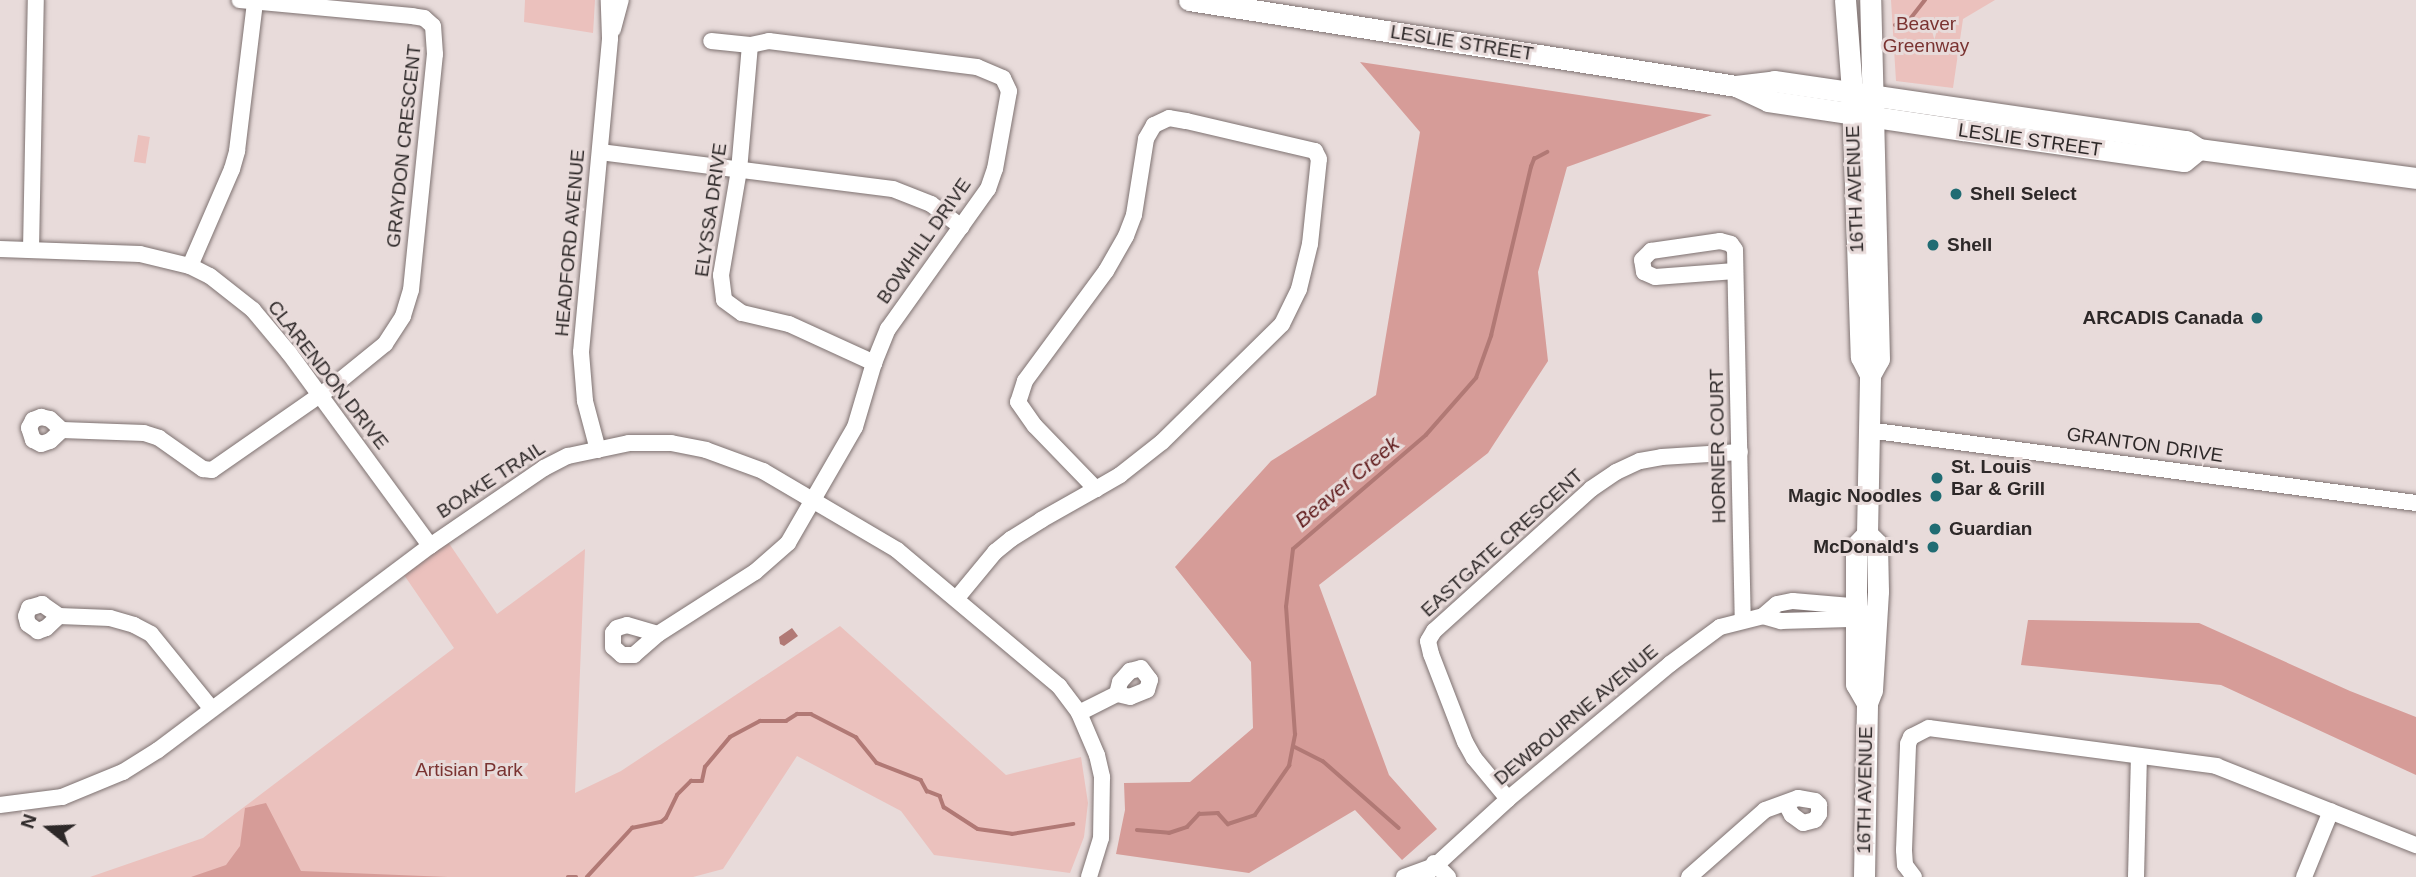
<!DOCTYPE html>
<style>
body{margin:0}
#map{position:relative;width:2416px;height:877px;overflow:hidden;background:#e8dbda;font-family:Arial,sans-serif}
div>[style]{position:absolute}
[style*='--x']{left:calc(var(--x)*1px);top:calc(var(--y)*1px);width:calc(var(--w)*1px);rotate:calc(var(--a)*1deg)}
.green>*{inset:0;background:#ebc1bd;transform-origin:0 0}
.forest>*{inset:0;background:#d69c98}
.water>*{inset:0;background:#b17975}
.stream>*{height:3.5px;margin:-1.75px;padding:0 1.75px;transform-origin:1.75px;border-radius:1.75px;background:#b17975}
.roads{filter:drop-shadow(0 0 2px #7e7271) drop-shadow(0 0 2px #7e7271)}
.minor>*{height:16px;margin:-8px;padding:0 8px;transform-origin:8px;border-radius:8px;background:#fff}
.major>*{height:21px;margin:-10.5px;padding:0 10.5px;transform-origin:10.5px;border-radius:10.5px;background:#fff}
.dots>*{width:19px;height:19px;translate:-50% -50%;box-sizing:border-box;border:4px solid #e8dbda;border-radius:50%}
span{translate:-50% -50%;white-space:nowrap;text-align:center;line-height:1.15;-webkit-text-stroke:6px #e8dbda;paint-order:stroke}
.park-label{font-size:19px;color:#7a3331}
.street-label{font-size:19px;color:#2d2828}
.poi-label{font-size:19px;color:#2d2828;font-weight:700}
.left{translate:0 -50%;text-align:left}
.right{translate:-100% -50%;text-align:right}
.water-label{font-size:21px;color:#5f1a1b;font-style:italic}
.north{position:absolute;left:14px;top:793px;width:70px;height:70px;-webkit-text-stroke:5px #e8dbda;paint-order:stroke;rotate:288deg;font-size:19px;font-weight:700;line-height:28px;text-align:center;color:#2d2828}
.north::after{content:'';display:block;margin:auto;width:24px;height:32px;background:#2d2828;clip-path:polygon(50% 0,100% 100%,50% 72%,0 100%)}
</style>
<div id="map">
<div class="green">
<i style="clip-path:polygon(525px 0,595px 0,593px 33px,524px 22px)"></i>
<i style="clip-path:polygon(1891px 0,1995px 0,1963px 19px,1953px 88px,1896px 81px)"></i>
<i style="left:138px;top:135px;width:12px;height:27px;rotate:9deg"></i>
<i style="clip-path:polygon(444px 536px,497px 614px,585px 549px,575px 793px,621px 771px,840px 626px,1006px 775px,1081px 757px,1088px 803px,1084px 837px,1070px 873px,934px 855px,901px 811px,797px 756px,723px 869px,693px 877px,90px 877px,203px 838px,454px 648px,400px 569px)"></i>
</div>
<div class="forest">
<i style="clip-path:polygon(1360px 62px,1712px 115px,1567px 167px,1538px 272px,1548px 361px,1488px 453px,1319px 585px,1389px 775px,1437px 829px,1402px 860px,1355px 810px,1249px 873px,1116px 854px,1125px 810px,1124px 783px,1190px 782px,1253px 728px,1251px 662px,1175px 567px,1271px 461px,1376px 395px,1420px 132px)"></i>
<i style="clip-path:polygon(2028px 620px,2199px 623px,2350px 691px,2416px 717px,2416px 775px,2221px 685px,2021px 665px)"></i>
<i style="clip-path:polygon(266px 803px,301px 871px,448px 877px,191px 877px,226px 865px,240px 846px,245px 808px)"></i>
</div>
<div class="water">
<i style="clip-path:polygon(792px 628px,798px 636px,784px 646px,780px 644px,779px 637px)"></i>
</div>
<div class="stream">
<i style="--x:1895;--y:25;--w:12;--a:-9"></i>
<i style="--x:1907;--y:23;--w:29;--a:-52"></i>
<i style="--x:1295;--y:747;--w:31;--a:27"></i>
<i style="--x:1323;--y:761;--w:101;--a:41.4"></i>
<i style="--x:1137;--y:830;--w:32;--a:5"></i>
<i style="--x:1169;--y:833;--w:19;--a:-18"></i>
<i style="--x:1187;--y:827;--w:18;--a:-47"></i>
<i style="--x:1199;--y:814;--w:19;--a:-3"></i>
<i style="--x:1218;--y:813;--w:15;--a:48"></i>
<i style="--x:1228;--y:824;--w:28;--a:-18"></i>
<i style="--x:1255;--y:815;--w:60;--a:-55.2"></i>
<i style="--x:1289;--y:766;--w:32;--a:-79"></i>
<i style="--x:1295;--y:735;--w:128;--a:-94"></i>
<i style="--x:1286;--y:607;--w:58;--a:-83.1"></i>
<i style="--x:1293;--y:549;--w:175;--a:-40.6"></i>
<i style="--x:1426;--y:435;--w:76;--a:-48.7"></i>
<i style="--x:1476;--y:378;--w:45;--a:-70.3"></i>
<i style="--x:1491;--y:336;--w:174;--a:-76.7"></i>
<i style="--x:1531;--y:167;--w:9;--a:-69"></i>
<i style="--x:1534;--y:159;--w:15;--a:-28"></i>
<i style="--x:568;--y:877;--w:8;--a:0"></i>
<i style="--x:587;--y:877;--w:67;--a:-47.4"></i>
<i style="--x:632;--y:828;--w:30;--a:-12"></i>
<i style="--x:661;--y:822;--w:6;--a:-39"></i>
<i style="--x:666;--y:818;--w:25;--a:-64"></i>
<i style="--x:677;--y:795;--w:20;--a:-45"></i>
<i style="--x:691;--y:781;--w:11;--a:0"></i>
<i style="--x:702;--y:781;--w:14;--a:-78"></i>
<i style="--x:705;--y:767;--w:39;--a:-50"></i>
<i style="--x:730;--y:737;--w:34;--a:-28"></i>
<i style="--x:760;--y:721;--w:26;--a:0"></i>
<i style="--x:786;--y:721;--w:13;--a:-32"></i>
<i style="--x:797;--y:714;--w:14;--a:0"></i>
<i style="--x:811;--y:714;--w:51;--a:27.1"></i>
<i style="--x:856;--y:737;--w:33;--a:51"></i>
<i style="--x:877;--y:763;--w:47;--a:21.1"></i>
<i style="--x:921;--y:780;--w:13;--a:61"></i>
<i style="--x:927;--y:791;--w:14;--a:21"></i>
<i style="--x:940;--y:796;--w:12;--a:70"></i>
<i style="--x:944;--y:807;--w:40;--a:32.9"></i>
<i style="--x:978;--y:829;--w:34;--a:8"></i>
<i style="--x:1012;--y:834;--w:62;--a:-9.3"></i>
</div>
<div class="roads">
<div class="minor">
<i style="--x:613;--y:29;--w:30;--a:-75"></i>
<i style="--x:750;--y:45;--w:125;--a:95"></i>
<i style="--x:739;--y:170;--w:107;--a:99.7"></i>
<i style="--x:721;--y:275;--w:25;--a:83"></i>
<i style="--x:724;--y:300;--w:22;--a:36"></i>
<i style="--x:742;--y:313;--w:48;--a:13.2"></i>
<i style="--x:789;--y:324;--w:94;--a:24.6"></i>
<i style="--x:600;--y:152;--w:295;--a:7.2"></i>
<i style="--x:893;--y:189;--w:41;--a:21.5"></i>
<i style="--x:931;--y:204;--w:38;--a:37"></i>
<i style="--x:0;--y:249;--w:140;--a:2"></i>
<i style="--x:140;--y:254;--w:51;--a:13.5"></i>
<i style="--x:190;--y:266;--w:22;--a:27"></i>
<i style="--x:210;--y:276;--w:55;--a:38.3"></i>
<i style="--x:253;--y:310;--w:56;--a:50.1"></i>
<i style="--x:289;--y:353;--w:239;--a:53.8"></i>
<i style="--x:31;--y:250;--w:250;--a:-88.9"></i>
<i style="--x:190;--y:266;--w:106;--a:-66.6"></i>
<i style="--x:232;--y:169;--w:19;--a:-74"></i>
<i style="--x:237;--y:151;--w:150;--a:-83.1"></i>
<i style="--x:1735;--y:271;--w:80;--a:175.7"></i>
<i style="--x:1655;--y:277;--w:12;--a:-156"></i>
<i style="--x:1644;--y:272;--w:12;--a:-99"></i>
<i style="--x:1642;--y:260;--w:13;--a:-45"></i>
<i style="--x:1651;--y:251;--w:70;--a:-8.2"></i>
<i style="--x:1720;--y:241;--w:11;--a:15"></i>
<i style="--x:1731;--y:244;--w:7;--a:56"></i>
<i style="--x:1735;--y:250;--w:369;--a:88.8"></i>
<i style="--x:41;--y:417;--w:9;--a:13"></i>
<i style="--x:50;--y:419;--w:16;--a:43"></i>
<i style="--x:62;--y:430;--w:16;--a:137"></i>
<i style="--x:50;--y:441;--w:9;--a:162"></i>
<i style="--x:41;--y:444;--w:9;--a:-153"></i>
<i style="--x:33;--y:440;--w:13;--a:-108"></i>
<i style="--x:29;--y:428;--w:9;--a:-63"></i>
<i style="--x:33;--y:420;--w:9;--a:-21"></i>
<i style="--x:62;--y:430;--w:82;--a:2.1"></i>
<i style="--x:144;--y:433;--w:16;--a:18"></i>
<i style="--x:159;--y:438;--w:54;--a:35.2"></i>
<i style="--x:203;--y:469;--w:9;--a:6"></i>
<i style="--x:212;--y:470;--w:152;--a:-34.8"></i>
<i style="--x:337;--y:383;--w:62;--a:-39.1"></i>
<i style="--x:385;--y:344;--w:33;--a:-57"></i>
<i style="--x:403;--y:316;--w:27;--a:-73"></i>
<i style="--x:411;--y:290;--w:237;--a:-84.2"></i>
<i style="--x:435;--y:54;--w:28;--a:-94"></i>
<i style="--x:433;--y:26;--w:12;--a:-138"></i>
<i style="--x:424;--y:18;--w:12;--a:-171"></i>
<i style="--x:412;--y:16;--w:173;--a:-174.7"></i>
<i style="--x:1868;--y:430;--w:553;--a:7.59"></i>
<i style="--x:598;--y:450;--w:51;--a:-104.9"></i>
<i style="--x:585;--y:401;--w:49;--a:-94.7"></i>
<i style="--x:581;--y:352;--w:315;--a:-84.7"></i>
<i style="--x:610;--y:38;--w:38;--a:-92"></i>
<i style="--x:957;--y:598;--w:60;--a:-50.4"></i>
<i style="--x:995;--y:552;--w:21;--a:-39"></i>
<i style="--x:1011;--y:539;--w:36;--a:-32"></i>
<i style="--x:1041;--y:520;--w:63;--a:-29.4"></i>
<i style="--x:1096;--y:489;--w:28;--a:-30"></i>
<i style="--x:1120;--y:475;--w:53;--a:-38.2"></i>
<i style="--x:1162;--y:442;--w:168;--a:-44.5"></i>
<i style="--x:1282;--y:324;--w:39;--a:-64"></i>
<i style="--x:1299;--y:289;--w:46;--a:-76.3"></i>
<i style="--x:1310;--y:244;--w:85;--a:-84"></i>
<i style="--x:1319;--y:159;--w:9;--a:-117"></i>
<i style="--x:1315;--y:151;--w:132;--a:-166.9"></i>
<i style="--x:1186;--y:121;--w:17;--a:-170"></i>
<i style="--x:1169;--y:118;--w:17;--a:155"></i>
<i style="--x:1154;--y:125;--w:16;--a:120"></i>
<i style="--x:1146;--y:139;--w:77;--a:99"></i>
<i style="--x:1134;--y:215;--w:22;--a:111"></i>
<i style="--x:1126;--y:236;--w:40;--a:119.7"></i>
<i style="--x:1106;--y:271;--w:137;--a:126.4"></i>
<i style="--x:1025;--y:381;--w:22;--a:108"></i>
<i style="--x:1018;--y:402;--w:29;--a:55"></i>
<i style="--x:1035;--y:426;--w:88;--a:45.9"></i>
<i style="--x:42;--y:604;--w:21;--a:35"></i>
<i style="--x:59;--y:616;--w:18;--a:137"></i>
<i style="--x:46;--y:628;--w:9;--a:159"></i>
<i style="--x:38;--y:631;--w:12;--a:-145"></i>
<i style="--x:28;--y:624;--w:8;--a:-104"></i>
<i style="--x:26;--y:616;--w:9;--a:-69"></i>
<i style="--x:29;--y:608;--w:14;--a:-17"></i>
<i style="--x:59;--y:616;--w:51;--a:2.2"></i>
<i style="--x:110;--y:618;--w:25;--a:16"></i>
<i style="--x:134;--y:625;--w:19;--a:28"></i>
<i style="--x:151;--y:634;--w:95;--a:51"></i>
<i style="--x:1763;--y:616;--w:18;--a:-41"></i>
<i style="--x:1777;--y:604;--w:16;--a:-11"></i>
<i style="--x:1793;--y:601;--w:58;--a:4.9"></i>
<i style="--x:1851;--y:606;--w:8;--a:50"></i>
<i style="--x:1856;--y:612;--w:9;--a:6"></i>
<i style="--x:658;--y:634;--w:32;--a:139"></i>
<i style="--x:634;--y:655;--w:12;--a:180"></i>
<i style="--x:622;--y:655;--w:12;--a:-138"></i>
<i style="--x:613;--y:647;--w:14;--a:-90"></i>
<i style="--x:613;--y:633;--w:6;--a:-51"></i>
<i style="--x:617;--y:628;--w:10;--a:-17"></i>
<i style="--x:627;--y:625;--w:32;--a:16"></i>
<i style="--x:658;--y:634;--w:115;--a:-32.6"></i>
<i style="--x:755;--y:572;--w:44;--a:-41.3"></i>
<i style="--x:788;--y:543;--w:134;--a:-60"></i>
<i style="--x:855;--y:427;--w:67;--a:-73.5"></i>
<i style="--x:874;--y:363;--w:37;--a:-68"></i>
<i style="--x:888;--y:329;--w:172;--a:-54.5"></i>
<i style="--x:988;--y:189;--w:21;--a:-71"></i>
<i style="--x:995;--y:169;--w:79;--a:-79.8"></i>
<i style="--x:1009;--y:91;--w:14;--a:-115"></i>
<i style="--x:1003;--y:78;--w:28;--a:-157"></i>
<i style="--x:977;--y:67;--w:210;--a:-172.9"></i>
<i style="--x:769;--y:41;--w:19;--a:168"></i>
<i style="--x:750;--y:45;--w:39;--a:-174"></i>
<i style="--x:1141;--y:668;--w:15;--a:53"></i>
<i style="--x:1150;--y:680;--w:10;--a:107"></i>
<i style="--x:1147;--y:690;--w:18;--a:158"></i>
<i style="--x:1130;--y:697;--w:13;--a:-167"></i>
<i style="--x:1117;--y:694;--w:12;--a:-76"></i>
<i style="--x:1120;--y:682;--w:15;--a:-48"></i>
<i style="--x:1130;--y:671;--w:11;--a:-15"></i>
<i style="--x:1079;--y:713;--w:42;--a:-26.6"></i>
<i style="--x:1508;--y:799;--w:53;--a:-129.7"></i>
<i style="--x:1474;--y:758;--w:18;--a:-119"></i>
<i style="--x:1465;--y:742;--w:94;--a:-111.1"></i>
<i style="--x:1431;--y:654;--w:13;--a:-103"></i>
<i style="--x:1428;--y:641;--w:12;--a:-59"></i>
<i style="--x:1434;--y:631;--w:212;--a:-42.1"></i>
<i style="--x:1591;--y:489;--w:30;--a:-34"></i>
<i style="--x:1616;--y:472;--w:26;--a:-25"></i>
<i style="--x:1640;--y:461;--w:22;--a:-10"></i>
<i style="--x:1662;--y:457;--w:78;--a:-3.7"></i>
<i style="--x:0;--y:805;--w:63;--a:-7.4"></i>
<i style="--x:62;--y:797;--w:66;--a:-22.3"></i>
<i style="--x:123;--y:772;--w:41;--a:-32.2"></i>
<i style="--x:158;--y:750;--w:340;--a:-36.9"></i>
<i style="--x:430;--y:546;--w:138;--a:-34.4"></i>
<i style="--x:544;--y:468;--w:27;--a:-27"></i>
<i style="--x:568;--y:456;--w:62;--a:-12"></i>
<i style="--x:629;--y:443;--w:42;--a:0"></i>
<i style="--x:671;--y:443;--w:36;--a:11"></i>
<i style="--x:706;--y:450;--w:61;--a:20.2"></i>
<i style="--x:763;--y:471;--w:156;--a:30.5"></i>
<i style="--x:897;--y:550;--w:212;--a:40"></i>
<i style="--x:1059;--y:686;--w:34;--a:53"></i>
<i style="--x:1079;--y:713;--w:46;--a:66.8"></i>
<i style="--x:1097;--y:755;--w:23;--a:77"></i>
<i style="--x:1102;--y:777;--w:61;--a:90.9"></i>
<i style="--x:1101;--y:838;--w:41;--a:107.1"></i>
<i style="--x:1434;--y:863;--w:20;--a:45"></i>
<i style="--x:1404;--y:877;--w:27;--a:-20"></i>
<i style="--x:1423;--y:877;--w:115;--a:-42.5"></i>
<i style="--x:1508;--y:799;--w:211;--a:-39.8"></i>
<i style="--x:1670;--y:664;--w:62;--a:-36.5"></i>
<i style="--x:1720;--y:627;--w:44;--a:-14.3"></i>
<i style="--x:1763;--y:616;--w:19;--a:16"></i>
<i style="--x:1781;--y:621;--w:69;--a:-1.7"></i>
<i style="--x:1850;--y:619;--w:9;--a:-49"></i>
<i style="--x:1689;--y:877;--w:101;--a:-41.4"></i>
<i style="--x:1765;--y:810;--w:35;--a:-20"></i>
<i style="--x:1798;--y:798;--w:17;--a:10"></i>
<i style="--x:1815;--y:801;--w:6;--a:45"></i>
<i style="--x:1819;--y:805;--w:9;--a:90"></i>
<i style="--x:1819;--y:814;--w:7;--a:124"></i>
<i style="--x:1815;--y:820;--w:12;--a:166"></i>
<i style="--x:1803;--y:823;--w:14;--a:-144"></i>
<i style="--x:1792;--y:815;--w:13;--a:-119"></i>
<i style="--x:1914;--y:877;--w:15;--a:-127"></i>
<i style="--x:1905;--y:865;--w:15;--a:-94"></i>
<i style="--x:1904;--y:850;--w:106;--a:-87.8"></i>
<i style="--x:1908;--y:744;--w:8;--a:-67"></i>
<i style="--x:1911;--y:737;--w:20;--a:-27"></i>
<i style="--x:1929;--y:728;--w:290;--a:7.5"></i>
<i style="--x:2216;--y:766;--w:215;--a:21.6"></i>
<i style="--x:2136;--y:877;--w:120;--a:-88.6"></i>
<i style="--x:2304;--y:877;--w:71;--a:-67.8"></i>
</div>
<div class="major">
<i style="--x:1189;--y:0;--w:554;--a:8.93"></i>
<i style="--x:1736;--y:86;--w:35;--a:25"></i>
<i style="--x:1768;--y:101;--w:197;--a:8.5"></i>
<i style="--x:1963;--y:130;--w:223;--a:8"></i>
<i style="--x:2184;--y:161;--w:19;--a:-39"></i>
<i style="--x:1845;--y:0;--w:92;--a:85.6"></i>
<i style="--x:1852;--y:92;--w:265;--a:88.1"></i>
<i style="--x:1861;--y:357;--w:20;--a:63"></i>
<i style="--x:1736;--y:86;--w:38;--a:-7"></i>
<i style="--x:1774;--y:81;--w:416;--a:8.3"></i>
<i style="--x:2186;--y:141;--w:15;--a:32"></i>
<i style="--x:2199;--y:149;--w:219;--a:7.6"></i>
<i style="--x:1867;--y:703;--w:22;--a:-120"></i>
<i style="--x:1856;--y:684;--w:138;--a:-90"></i>
<i style="--x:1856;--y:546;--w:16;--a:-47"></i>
<i style="--x:1867;--y:534;--w:159;--a:-88.9"></i>
<i style="--x:1870;--y:375;--w:18;--a:-61"></i>
<i style="--x:1879;--y:359;--w:359;--a:-91.4"></i>
<i style="--x:1864;--y:877;--w:174;--a:-89"></i>
<i style="--x:1867;--y:703;--w:14;--a:-69"></i>
<i style="--x:1872;--y:690;--w:99;--a:-86.5"></i>
<i style="--x:1878;--y:591;--w:47;--a:-91.2"></i>
<i style="--x:1877;--y:544;--w:14;--a:-135"></i>
</div>
</div>
<div class="dots">
<i style="left:1956px;top:194px;background:#206c73"></i>
<i style="left:1933px;top:245px;background:#206c73"></i>
<i style="left:2257px;top:318px;background:#206c73"></i>
<i style="left:1937px;top:478px;background:#206c73"></i>
<i style="left:1936px;top:496px;background:#206c73"></i>
<i style="left:1935px;top:529px;background:#206c73"></i>
<i style="left:1933px;top:547px;background:#206c73"></i>
</div>
<div class="park-label">
<span style="left:1926px;top:35px">Beaver<br>Greenway</span>
<span style="left:469px;top:770px">Artisian Park</span>
</div>
<div class="street-label">
<span style="left:1462px;top:43px;rotate:9deg">LESLIE STREET</span>
<span style="left:2030px;top:140px;rotate:8deg">LESLIE STREET</span>
<span style="left:404px;top:146px;rotate:-84deg">GRAYDON CRESCENT</span>
<span style="left:1855px;top:189px;rotate:-92deg">16TH AVENUE</span>
<span style="left:711px;top:210px;rotate:-82deg">ELYSSA DRIVE</span>
<span style="left:924px;top:241px;rotate:-55deg">BOWHILL DRIVE</span>
<span style="left:570px;top:243px;rotate:-85deg">HEADFORD AVENUE</span>
<span style="left:328px;top:375px;rotate:52deg">CLARENDON DRIVE</span>
<span style="left:2145px;top:445px;rotate:8deg">GRANTON DRIVE</span>
<span style="left:1718px;top:446px;rotate:-91deg">HORNER COURT</span>
<span style="left:491px;top:480px;rotate:-33deg">BOAKE TRAIL</span>
<span style="left:1502px;top:543px;rotate:-42deg">EASTGATE CRESCENT</span>
<span style="left:1576px;top:715px;rotate:-40deg">DEWBOURNE AVENUE</span>
<span style="left:1865px;top:790px;rotate:-89deg">16TH AVENUE</span>
</div>
<div class="poi-label">
<span class="left" style="left:1970px;top:194px">Shell Select</span>
<span class="left" style="left:1947px;top:245px">Shell</span>
<span class="right" style="left:2243px;top:318px">ARCADIS Canada</span>
<span class="left" style="left:1951px;top:478px">St. Louis<br>Bar &amp; Grill</span>
<span class="right" style="left:1922px;top:496px">Magic Noodles</span>
<span class="left" style="left:1949px;top:529px">Guardian</span>
<span class="right" style="left:1919px;top:547px">McDonald's</span>
</div>
<div class="water-label">
<span style="left:1347px;top:482px;rotate:-40deg">Beaver Creek</span>
</div>
<div class="north">N</div>
</div>
